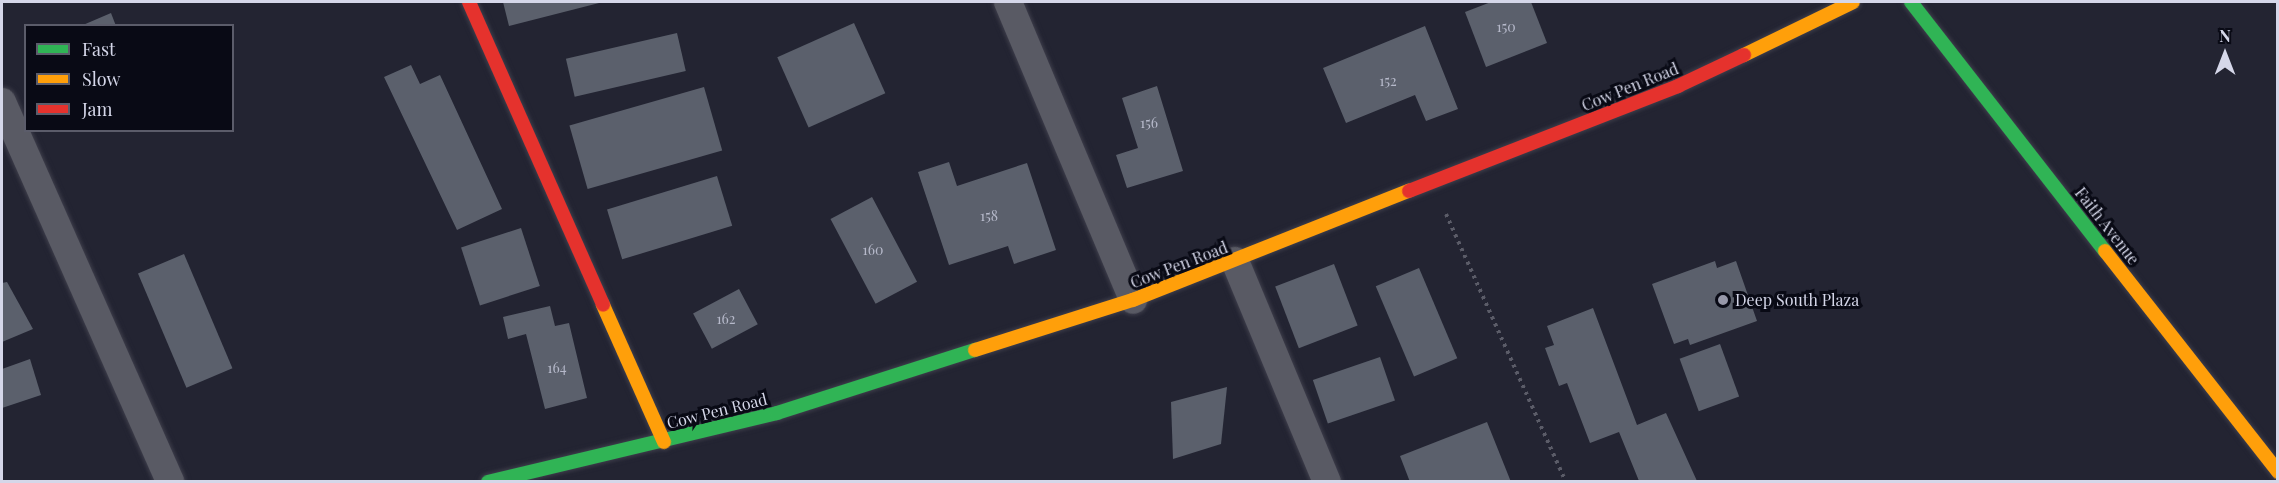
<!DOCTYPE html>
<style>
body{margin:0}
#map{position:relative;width:2279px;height:483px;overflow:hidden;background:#232432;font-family:"Playfair Display",serif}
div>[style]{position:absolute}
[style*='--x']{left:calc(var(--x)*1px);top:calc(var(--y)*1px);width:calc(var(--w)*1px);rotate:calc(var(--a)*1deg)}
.building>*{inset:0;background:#5b606c;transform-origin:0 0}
.path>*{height:4px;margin-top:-2px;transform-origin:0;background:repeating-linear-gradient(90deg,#5b5c68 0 3px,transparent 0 7.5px)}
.roads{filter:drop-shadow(0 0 2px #3e3e4b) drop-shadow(0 0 2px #3e3e4b)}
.street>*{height:28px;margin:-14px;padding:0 14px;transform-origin:14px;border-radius:14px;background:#595a64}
.fast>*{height:14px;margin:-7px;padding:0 7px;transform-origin:7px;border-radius:7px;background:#30b455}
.slow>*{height:14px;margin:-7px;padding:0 7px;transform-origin:7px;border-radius:7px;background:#ff9f0a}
.jam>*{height:14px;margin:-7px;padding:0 7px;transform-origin:7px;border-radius:7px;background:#e5322d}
.dots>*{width:16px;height:16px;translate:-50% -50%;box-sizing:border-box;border:3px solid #090a15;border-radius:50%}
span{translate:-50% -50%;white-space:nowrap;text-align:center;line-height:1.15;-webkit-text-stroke:6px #090a15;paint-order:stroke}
.number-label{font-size:14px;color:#b6b9ca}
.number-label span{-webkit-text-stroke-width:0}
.street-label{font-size:16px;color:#d5d7e9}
.poi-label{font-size:16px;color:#d5d7e9}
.left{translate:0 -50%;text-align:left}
.frame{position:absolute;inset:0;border:3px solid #d5d7e9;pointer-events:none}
.legend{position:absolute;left:24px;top:24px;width:210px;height:108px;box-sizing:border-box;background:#090a15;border:2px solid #5b5c6a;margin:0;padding:8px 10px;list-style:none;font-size:18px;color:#d5d7e9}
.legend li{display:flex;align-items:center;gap:12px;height:30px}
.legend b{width:30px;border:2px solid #5b5c6a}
.north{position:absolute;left:2195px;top:24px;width:60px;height:60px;-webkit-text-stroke:4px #090a15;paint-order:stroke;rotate:0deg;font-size:16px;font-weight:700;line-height:24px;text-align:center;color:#d5d7e9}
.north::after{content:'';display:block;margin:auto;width:21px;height:27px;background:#d5d7e9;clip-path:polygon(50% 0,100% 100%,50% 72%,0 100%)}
</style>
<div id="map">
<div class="building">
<i style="clip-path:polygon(503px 2px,603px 2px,509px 26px)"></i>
<i style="clip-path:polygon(1491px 2px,1531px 2px,1547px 43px,1486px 67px,1465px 12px)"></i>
<i style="clip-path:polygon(111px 13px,116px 26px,83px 26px,83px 25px)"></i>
<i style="left:854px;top:23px;width:77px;height:84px;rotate:66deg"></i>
<i style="clip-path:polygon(1425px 26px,1458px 109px,1426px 121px,1415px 95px,1346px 123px,1323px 68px)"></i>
<i style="left:677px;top:33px;width:39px;height:114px;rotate:77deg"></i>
<i style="clip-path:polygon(411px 65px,420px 84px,440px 75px,502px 209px,457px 230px,384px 77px)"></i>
<i style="clip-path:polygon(1157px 86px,1183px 171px,1127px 188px,1116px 155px,1138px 148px,1122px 98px)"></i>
<i style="left:704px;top:87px;width:66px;height:140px;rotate:74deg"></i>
<i style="clip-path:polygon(949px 162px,957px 186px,1027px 163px,1056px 250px,1014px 264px,1008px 246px,949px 265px,918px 172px)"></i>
<i style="left:717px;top:176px;width:52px;height:115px;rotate:73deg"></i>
<i style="left:872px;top:197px;width:96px;height:47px;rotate:62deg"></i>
<i style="left:521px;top:228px;width:61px;height:63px;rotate:72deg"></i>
<i style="left:184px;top:254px;width:124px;height:50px;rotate:67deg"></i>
<i style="clip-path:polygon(1715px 261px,1717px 268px,1736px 261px,1757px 321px,1690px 345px,1688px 339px,1674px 344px,1652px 284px)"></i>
<i style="left:1334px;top:264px;width:66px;height:63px;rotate:69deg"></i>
<i style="left:1419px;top:268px;width:98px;height:47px;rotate:67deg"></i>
<i style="clip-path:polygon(7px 282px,33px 329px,2px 342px,2px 283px)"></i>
<i style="left:739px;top:289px;width:40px;height:52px;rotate:62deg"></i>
<i style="clip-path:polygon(550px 306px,555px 326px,569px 323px,587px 398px,545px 409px,526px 334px,508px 339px,503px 317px)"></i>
<i style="clip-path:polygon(1593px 308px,1637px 425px,1666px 413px,1697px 481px,1639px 481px,1619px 432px,1590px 443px,1567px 383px,1559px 386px,1545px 348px,1554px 345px,1547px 326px)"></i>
<i style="left:1720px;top:344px;width:56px;height:43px;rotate:70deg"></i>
<i style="left:1380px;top:357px;width:46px;height:71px;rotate:71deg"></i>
<i style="clip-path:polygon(30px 359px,41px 395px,2px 408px,2px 369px)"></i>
<i style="clip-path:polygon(1227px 387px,1221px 444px,1173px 459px,1171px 402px)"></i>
<i style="clip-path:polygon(1487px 422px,1511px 482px,1410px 482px,1400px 456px)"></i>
</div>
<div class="path">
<i style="--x:1446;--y:214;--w:294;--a:65.9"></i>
</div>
<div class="roads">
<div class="street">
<i style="--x:1008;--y:2;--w:323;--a:67.2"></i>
<i style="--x:2;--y:102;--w:415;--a:66.1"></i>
<i style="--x:1235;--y:261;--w:239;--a:67.4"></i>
</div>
<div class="fast">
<i style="--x:1911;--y:2;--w:316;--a:52.1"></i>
<i style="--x:488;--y:482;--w:297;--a:-13.4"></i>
<i style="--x:777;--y:413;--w:208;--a:-17.7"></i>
</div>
<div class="slow">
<i style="--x:1744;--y:55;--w:121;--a:-25.9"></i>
<i style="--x:2105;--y:251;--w:281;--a:51.9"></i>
<i style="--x:603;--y:305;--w:150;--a:66"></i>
<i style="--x:975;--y:350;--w:166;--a:-17.6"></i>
<i style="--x:1133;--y:300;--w:297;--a:-21.6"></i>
</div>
<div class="jam">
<i style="--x:469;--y:2;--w:331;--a:66.1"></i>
<i style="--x:1409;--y:191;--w:289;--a:-21.3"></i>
<i style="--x:1678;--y:86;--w:73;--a:-25.2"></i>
</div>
</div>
<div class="dots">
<i style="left:1723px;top:300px;background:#9798a9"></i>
</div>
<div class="number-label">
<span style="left:1506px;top:27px">150</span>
<span style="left:1388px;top:81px">152</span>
<span style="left:1149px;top:123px">156</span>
<span style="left:989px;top:216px">158</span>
<span style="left:873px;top:250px">160</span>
<span style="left:726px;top:319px">162</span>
<span style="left:557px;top:368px">164</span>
</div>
<div class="street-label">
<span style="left:1630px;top:87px;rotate:-22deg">Cow Pen Road</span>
<span style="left:2107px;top:226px;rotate:52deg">Faith Avenue</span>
<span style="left:1179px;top:265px;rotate:-21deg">Cow Pen Road</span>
<span style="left:717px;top:411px;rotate:-14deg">Cow Pen Road</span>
</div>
<div class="poi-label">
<span class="left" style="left:1735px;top:300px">Deep South Plaza</span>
</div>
<div class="frame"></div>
<ul class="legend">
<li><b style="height:8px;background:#30b455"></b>Fast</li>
<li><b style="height:8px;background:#ff9f0a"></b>Slow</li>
<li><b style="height:8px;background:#e5322d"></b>Jam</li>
</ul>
<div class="north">N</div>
</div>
